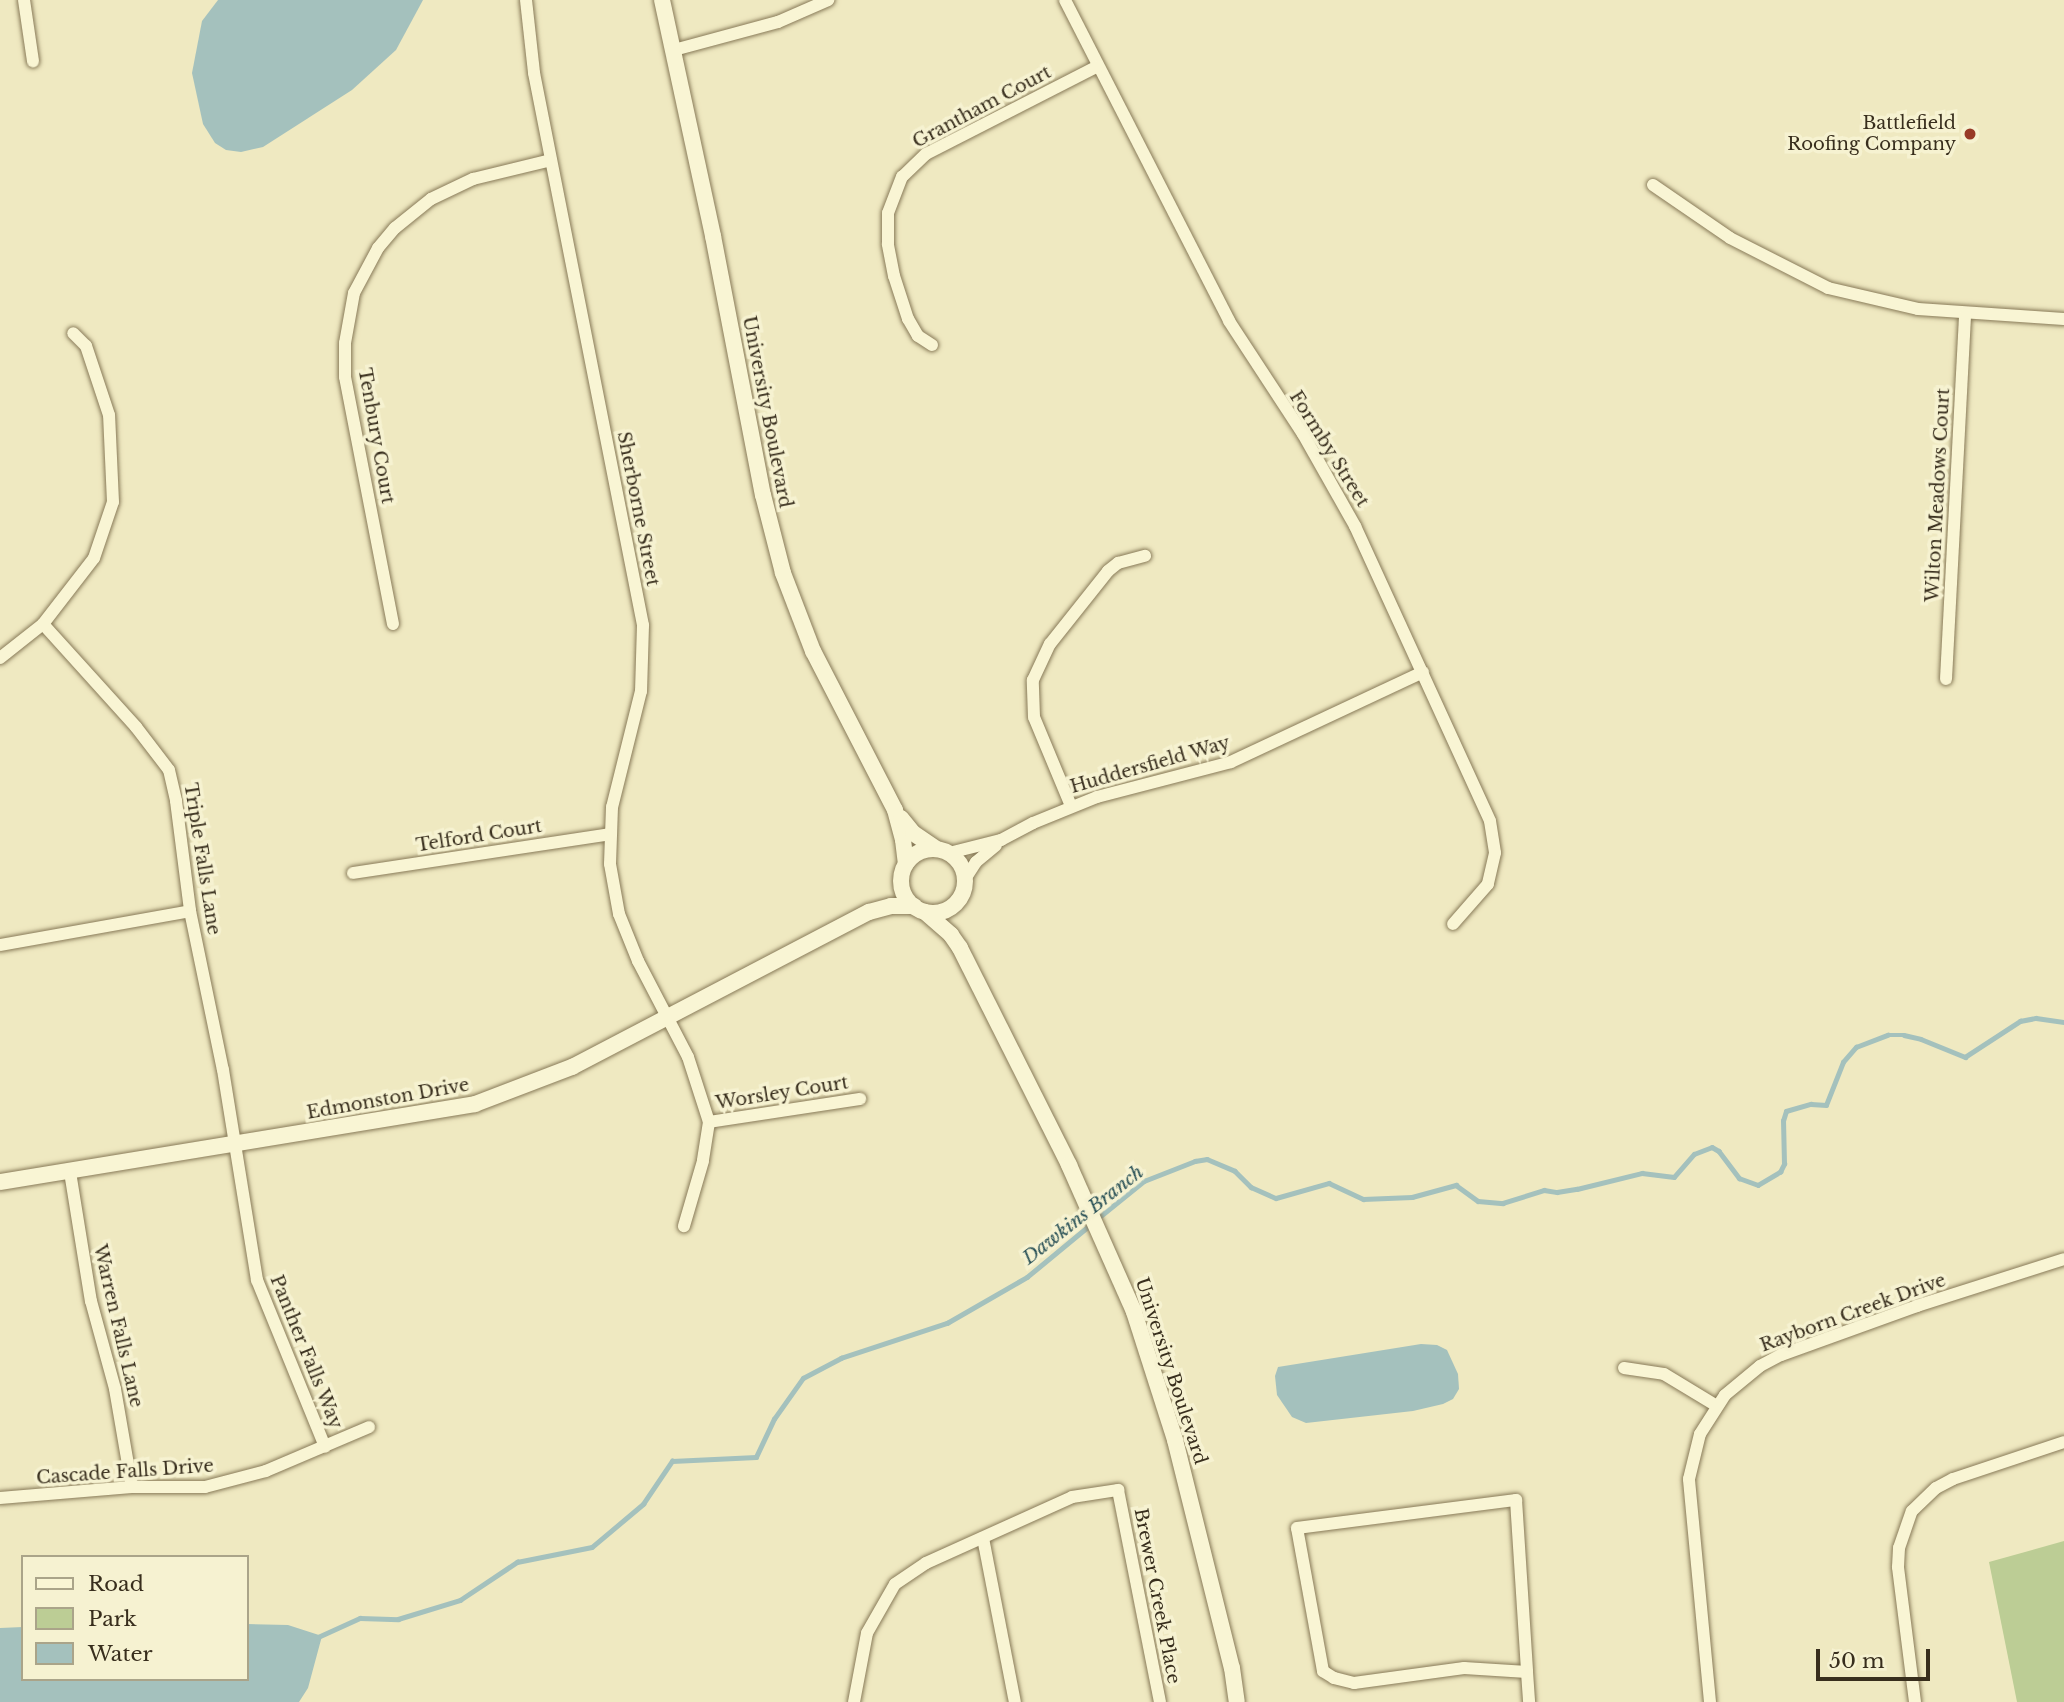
<!DOCTYPE html>
<style>
body{margin:0}
#map{position:relative;width:2064px;height:1702px;overflow:hidden;background:#efe9c1;font-family:"Libre Baskerville",serif}
div>[style]{position:absolute}
[style*='--x']{left:calc(var(--x)*1px);top:calc(var(--y)*1px);width:calc(var(--w)*1px);rotate:calc(var(--a)*1deg)}
.green>*{inset:0;background:#bccd95}
.water>*{inset:0;background:#a4c1bd}
.stream>*{height:4.5px;margin:-2.25px;padding:0 2.25px;transform-origin:2.25px;border-radius:2.25px;background:#a4c1bd}
.roads{filter:drop-shadow(0 0 2px #887a58) drop-shadow(0 0 2px #887a58)}
.minor>*{height:12px;margin:-6px;padding:0 6px;transform-origin:6px;border-radius:6px;background:#f9f5d4}
.tertiary>*{height:16px;margin:-8px;padding:0 8px;transform-origin:8px;border-radius:8px;background:#f9f5d4}
.tertiary>.ring{margin:-8px;padding:0;box-sizing:content-box;background:none;border:16px solid #f9f5d4;border-radius:50%}
.dots>*{width:19px;height:19px;translate:-50% -50%;box-sizing:border-box;border:4px solid #f6f2d1;border-radius:50%}
span{translate:-50% -50%;white-space:nowrap;text-align:center;line-height:1.15;-webkit-text-stroke:7px #f6f2d1;paint-order:stroke}
.street-label{font-size:18px;color:#382e1d}
.poi-label{font-size:18px;color:#382e1d}
.right{translate:-100% -50%;text-align:right}
.water-label{font-size:19px;color:#2c5358;font-style:italic}
.legend{position:absolute;left:21px;top:1555px;width:228px;height:126px;box-sizing:border-box;background:#f6f2d1;border:2px solid #aaa489;margin:0;padding:9px 12px;list-style:none;font-size:21px;color:#382e1d}
.legend li{display:flex;align-items:center;gap:14px;height:35px}
.legend b{width:35px;border:2px solid #aaa489}
.scale{position:absolute;left:1816px;top:1649px;width:114px;height:32px;box-sizing:border-box;border:4px solid #382e1d;border-top:0;padding-left:9px;font-size:21px;line-height:24px;white-space:nowrap;color:#382e1d;-webkit-text-stroke:5px #f6f2d1;paint-order:stroke}
</style>
<div id="map">
<div class="green">
<i style="clip-path:polygon(2064px 1541px,2064px 1702px,2017px 1702px,1989px 1562px)"></i>
</div>
<div class="water">
<i style="clip-path:polygon(218px 0,423px 0,396px 50px,352px 90px,263px 147px,241px 152px,226px 150px,215px 143px,203px 124px,192px 73px,202px 21px)"></i>
<i style="clip-path:polygon(1421px 1344px,1437px 1345px,1447px 1350px,1458px 1374px,1459px 1389px,1453px 1399px,1443px 1404px,1413px 1411px,1306px 1423px,1292px 1417px,1277px 1395px,1275px 1376px,1278px 1367px)"></i>
<i style="clip-path:polygon(247px 1624px,288px 1625px,322px 1636px,308px 1688px,299px 1702px,0 1702px,0 1628px,23px 1627px,23px 1679px,247px 1679px)"></i>
</div>
<div class="stream">
<i style="--x:1098;--y:1218;--w:59;--a:-38.8"></i>
<i style="--x:1144;--y:1181;--w:55;--a:-21.4"></i>
<i style="--x:1195;--y:1161;--w:12;--a:-9"></i>
<i style="--x:1207;--y:1159;--w:30;--a:23"></i>
<i style="--x:1235;--y:1171;--w:23;--a:45"></i>
<i style="--x:1251;--y:1187;--w:27;--a:24"></i>
<i style="--x:1276;--y:1198;--w:55;--a:-15.8"></i>
<i style="--x:1329;--y:1183;--w:38;--a:25"></i>
<i style="--x:1363;--y:1199;--w:49;--a:-2.3"></i>
<i style="--x:1412;--y:1197;--w:46;--a:-15.3"></i>
<i style="--x:1456;--y:1185;--w:27;--a:36"></i>
<i style="--x:1478;--y:1201;--w:25;--a:5"></i>
<i style="--x:1503;--y:1203;--w:43;--a:-17.6"></i>
<i style="--x:1544;--y:1190;--w:13;--a:9"></i>
<i style="--x:1557;--y:1192;--w:20;--a:-9"></i>
<i style="--x:1577;--y:1189;--w:67;--a:-13.8"></i>
<i style="--x:1642;--y:1173;--w:32;--a:7"></i>
<i style="--x:1674;--y:1177;--w:30;--a:-49"></i>
<i style="--x:1694;--y:1154;--w:19;--a:-21"></i>
<i style="--x:1712;--y:1147;--w:8;--a:30"></i>
<i style="--x:1719;--y:1151;--w:34;--a:53"></i>
<i style="--x:1739;--y:1178;--w:20;--a:20"></i>
<i style="--x:1758;--y:1185;--w:26;--a:-31"></i>
<i style="--x:1780;--y:1172;--w:9;--a:-63"></i>
<i style="--x:1784;--y:1164;--w:43;--a:-91.3"></i>
<i style="--x:1783;--y:1121;--w:10;--a:-73"></i>
<i style="--x:1786;--y:1111;--w:26;--a:-16"></i>
<i style="--x:1811;--y:1104;--w:15;--a:4"></i>
<i style="--x:1826;--y:1105;--w:46;--a:-68.4"></i>
<i style="--x:1843;--y:1062;--w:20;--a:-49"></i>
<i style="--x:1856;--y:1047;--w:34;--a:-21"></i>
<i style="--x:1888;--y:1035;--w:16;--a:0"></i>
<i style="--x:1904;--y:1035;--w:17;--a:13"></i>
<i style="--x:1921;--y:1039;--w:48;--a:22.2"></i>
<i style="--x:1965;--y:1057;--w:66;--a:-33.2"></i>
<i style="--x:2020;--y:1021;--w:16;--a:-11"></i>
<i style="--x:2036;--y:1018;--w:28;--a:8"></i>
<i style="--x:318;--y:1637;--w:46;--a:-24.3"></i>
<i style="--x:360;--y:1618;--w:38;--a:2"></i>
<i style="--x:398;--y:1619;--w:65;--a:-17"></i>
<i style="--x:460;--y:1600;--w:69;--a:-33.7"></i>
<i style="--x:517;--y:1562;--w:76;--a:-11.3"></i>
<i style="--x:592;--y:1547;--w:67;--a:-40.1"></i>
<i style="--x:643;--y:1504;--w:52;--a:-56"></i>
<i style="--x:672;--y:1461;--w:84;--a:-2.7"></i>
<i style="--x:756;--y:1457;--w:42;--a:-64.7"></i>
<i style="--x:774;--y:1419;--w:50;--a:-54.7"></i>
<i style="--x:803;--y:1378;--w:43;--a:-27.8"></i>
<i style="--x:841;--y:1358;--w:112;--a:-18.3"></i>
<i style="--x:947;--y:1323;--w:92;--a:-29.9"></i>
<i style="--x:1027;--y:1277;--w:83;--a:-39.6"></i>
</div>
<div class="roads">
<div class="minor">
<i style="--x:24;--y:0;--w:62;--a:81.6"></i>
<i style="--x:526;--y:0;--w:73;--a:83.7"></i>
<i style="--x:534;--y:73;--w:563;--a:78.83"></i>
<i style="--x:643;--y:625;--w:66;--a:91.7"></i>
<i style="--x:641;--y:691;--w:120;--a:104"></i>
<i style="--x:612;--y:807;--w:57;--a:92"></i>
<i style="--x:610;--y:864;--w:51;--a:79.8"></i>
<i style="--x:619;--y:914;--w:51;--a:68"></i>
<i style="--x:638;--y:961;--w:108;--a:62.5"></i>
<i style="--x:688;--y:1057;--w:68;--a:72.1"></i>
<i style="--x:709;--y:1122;--w:39;--a:99"></i>
<i style="--x:703;--y:1161;--w:68;--a:106.3"></i>
<i style="--x:1065;--y:0;--w:360;--a:62.9"></i>
<i style="--x:1229;--y:321;--w:135;--a:56.8"></i>
<i style="--x:1303;--y:434;--w:106;--a:60.5"></i>
<i style="--x:1355;--y:526;--w:324;--a:65.4"></i>
<i style="--x:1490;--y:821;--w:32;--a:81"></i>
<i style="--x:1495;--y:853;--w:32;--a:103"></i>
<i style="--x:1488;--y:884;--w:53;--a:131.2"></i>
<i style="--x:674;--y:50;--w:108;--a:-15.1"></i>
<i style="--x:778;--y:22;--w:55;--a:-23.7"></i>
<i style="--x:1653;--y:185;--w:93;--a:34.5"></i>
<i style="--x:1730;--y:238;--w:110;--a:27"></i>
<i style="--x:1828;--y:288;--w:92;--a:13.1"></i>
<i style="--x:1918;--y:309;--w:146;--a:3.9"></i>
<i style="--x:932;--y:345;--w:17;--a:-147"></i>
<i style="--x:918;--y:336;--w:20;--a:-120"></i>
<i style="--x:908;--y:319;--w:45;--a:-108"></i>
<i style="--x:894;--y:276;--w:33;--a:-101"></i>
<i style="--x:888;--y:244;--w:31;--a:-90"></i>
<i style="--x:888;--y:213;--w:39;--a:-69"></i>
<i style="--x:902;--y:177;--w:33;--a:-44"></i>
<i style="--x:926;--y:154;--w:193;--a:-27.1"></i>
<i style="--x:43;--y:624;--w:139;--a:47.9"></i>
<i style="--x:136;--y:727;--w:54;--a:52.5"></i>
<i style="--x:169;--y:770;--w:32;--a:77"></i>
<i style="--x:176;--y:801;--w:111;--a:82.7"></i>
<i style="--x:190;--y:911;--w:162;--a:78.3"></i>
<i style="--x:223;--y:1070;--w:213;--a:80.8"></i>
<i style="--x:257;--y:1280;--w:180;--a:67.8"></i>
<i style="--x:393;--y:624;--w:252;--a:-101"></i>
<i style="--x:345;--y:377;--w:34;--a:-90"></i>
<i style="--x:345;--y:343;--w:51;--a:-79.8"></i>
<i style="--x:354;--y:293;--w:51;--a:-61.9"></i>
<i style="--x:378;--y:248;--w:26;--a:-50"></i>
<i style="--x:395;--y:228;--w:46;--a:-38.9"></i>
<i style="--x:431;--y:199;--w:47;--a:-25.5"></i>
<i style="--x:473;--y:179;--w:80;--a:-13.7"></i>
<i style="--x:0;--y:658;--w:55;--a:-38.3"></i>
<i style="--x:43;--y:624;--w:83;--a:-52.3"></i>
<i style="--x:94;--y:558;--w:59;--a:-71.3"></i>
<i style="--x:113;--y:502;--w:87;--a:-92.6"></i>
<i style="--x:109;--y:415;--w:73;--a:-108.4"></i>
<i style="--x:86;--y:346;--w:18;--a:-135"></i>
<i style="--x:1946;--y:679;--w:365;--a:-87"></i>
<i style="--x:1071;--y:806;--w:96;--a:-112.6"></i>
<i style="--x:1034;--y:717;--w:37;--a:-92"></i>
<i style="--x:1033;--y:680;--w:40;--a:-65"></i>
<i style="--x:1050;--y:644;--w:93;--a:-51.5"></i>
<i style="--x:1108;--y:571;--w:13;--a:-39"></i>
<i style="--x:1118;--y:563;--w:28;--a:-15"></i>
<i style="--x:949;--y:853;--w:54;--a:-14"></i>
<i style="--x:1001;--y:840;--w:36;--a:-28"></i>
<i style="--x:1033;--y:823;--w:69;--a:-22.1"></i>
<i style="--x:1097;--y:797;--w:138;--a:-14.6"></i>
<i style="--x:1231;--y:762;--w:212;--a:-25.1"></i>
<i style="--x:353;--y:873;--w:260;--a:-8.6"></i>
<i style="--x:965;--y:879;--w:20;--a:-57"></i>
<i style="--x:976;--y:862;--w:26;--a:-40"></i>
<i style="--x:0;--y:945;--w:193;--a:-10.1"></i>
<i style="--x:709;--y:1122;--w:153;--a:-8.7"></i>
<i style="--x:70;--y:1172;--w:131;--a:80.8"></i>
<i style="--x:91;--y:1301;--w:91;--a:74.7"></i>
<i style="--x:115;--y:1389;--w:99;--a:80.2"></i>
<i style="--x:1624;--y:1368;--w:40;--a:8.5"></i>
<i style="--x:1664;--y:1374;--w:62;--a:31.1"></i>
<i style="--x:0;--y:1498;--w:132;--a:-4.8"></i>
<i style="--x:132;--y:1487;--w:73;--a:0"></i>
<i style="--x:205;--y:1487;--w:63;--a:-14.7"></i>
<i style="--x:266;--y:1471;--w:112;--a:-23.1"></i>
<i style="--x:983;--y:1538;--w:167;--a:79"></i>
<i style="--x:1527;--y:1672;--w:63;--a:-176.4"></i>
<i style="--x:1464;--y:1668;--w:111;--a:172.2"></i>
<i style="--x:1354;--y:1683;--w:21;--a:-166"></i>
<i style="--x:1334;--y:1678;--w:13;--a:-148"></i>
<i style="--x:1323;--y:1671;--w:145;--a:-100.3"></i>
<i style="--x:1297;--y:1528;--w:221;--a:-7.3"></i>
<i style="--x:1516;--y:1500;--w:172;--a:86.3"></i>
<i style="--x:1527;--y:1672;--w:30;--a:86"></i>
<i style="--x:854;--y:1702;--w:70;--a:-79.3"></i>
<i style="--x:867;--y:1633;--w:56;--a:-60.3"></i>
<i style="--x:895;--y:1584;--w:37;--a:-34"></i>
<i style="--x:926;--y:1563;--w:160;--a:-24.3"></i>
<i style="--x:1072;--y:1497;--w:47;--a:-8.7"></i>
<i style="--x:1118;--y:1490;--w:216;--a:78.8"></i>
<i style="--x:1710;--y:1702;--w:224;--a:-95.4"></i>
<i style="--x:1689;--y:1479;--w:46;--a:-76.3"></i>
<i style="--x:1700;--y:1434;--w:46;--a:-57.3"></i>
<i style="--x:1725;--y:1395;--w:45;--a:-39.6"></i>
<i style="--x:1760;--y:1366;--w:24;--a:-28"></i>
<i style="--x:1781;--y:1355;--w:145;--a:-19.8"></i>
<i style="--x:1917;--y:1306;--w:154;--a:-17.7"></i>
<i style="--x:1915;--y:1702;--w:136;--a:-97.2"></i>
<i style="--x:1898;--y:1567;--w:19;--a:-87"></i>
<i style="--x:1899;--y:1548;--w:39;--a:-71"></i>
<i style="--x:1912;--y:1511;--w:33;--a:-44"></i>
<i style="--x:1936;--y:1488;--w:19;--a:-28"></i>
<i style="--x:1953;--y:1479;--w:117;--a:-18.4"></i>
</div>
<div class="tertiary">
<i style="--x:662;--y:0;--w:241;--a:77.8"></i>
<i style="--x:713;--y:236;--w:264;--a:79.1"></i>
<i style="--x:763;--y:495;--w:81;--a:75.6"></i>
<i style="--x:783;--y:573;--w:84;--a:69"></i>
<i style="--x:813;--y:651;--w:179;--a:62.7"></i>
<i style="--x:895;--y:810;--w:31;--a:75"></i>
<i style="--x:903;--y:840;--w:24;--a:83"></i>
<i style="--x:901;--y:818;--w:19;--a:51"></i>
<i style="--x:913;--y:833;--w:27;--a:34"></i>
<i class="ring" style="left:901px;top:849px;width:48px;height:48px"></i>
<i style="--x:925;--y:912;--w:35;--a:41"></i>
<i style="--x:951;--y:935;--w:16;--a:55"></i>
<i style="--x:960;--y:948;--w:243;--a:63.3"></i>
<i style="--x:1069;--y:1165;--w:161;--a:66.1"></i>
<i style="--x:1134;--y:1312;--w:134;--a:72.2"></i>
<i style="--x:1175;--y:1440;--w:235;--a:76"></i>
<i style="--x:1232;--y:1668;--w:34;--a:82"></i>
<i style="--x:0;--y:1182;--w:481;--a:-9.3"></i>
<i style="--x:475;--y:1104;--w:104;--a:-20.9"></i>
<i style="--x:572;--y:1067;--w:335;--a:-27.6"></i>
<i style="--x:869;--y:912;--w:23;--a:-15"></i>
<i style="--x:891;--y:906;--w:23;--a:0"></i>
</div>
</div>
<div class="dots">
<i style="left:1970px;top:134px;background:#983a27"></i>
</div>
<div class="street-label">
<span style="left:982px;top:107px;rotate:-28deg">Grantham Court</span>
<span style="left:767px;top:412px;rotate:79deg">University Boulevard</span>
<span style="left:376px;top:436px;rotate:80deg">Tenbury Court</span>
<span style="left:1329px;top:449px;rotate:58deg">Formby Street</span>
<span style="left:1938px;top:495px;rotate:-87deg">Wilton Meadows Court</span>
<span style="left:638px;top:509px;rotate:79deg">Sherborne Street</span>
<span style="left:1150px;top:765px;rotate:-16deg">Huddersfield Way</span>
<span style="left:479px;top:836px;rotate:-9deg">Telford Court</span>
<span style="left:202px;top:859px;rotate:81deg">Triple Falls Lane</span>
<span style="left:782px;top:1093px;rotate:-9deg">Worsley Court</span>
<span style="left:388px;top:1099px;rotate:-10deg">Edmonston Drive</span>
<span style="left:1853px;top:1313px;rotate:-20deg">Rayborn Creek Drive</span>
<span style="left:118px;top:1326px;rotate:77deg">Warren Falls Lane</span>
<span style="left:306px;top:1352px;rotate:68deg">Panther Falls Way</span>
<span style="left:1171px;top:1371px;rotate:72deg">University Boulevard</span>
<span style="left:125px;top:1472px;rotate:-4deg">Cascade Falls Drive</span>
<span style="left:1157px;top:1596px;rotate:79deg">Brewer Creek Place</span>
</div>
<div class="poi-label">
<span class="right" style="left:1956px;top:134px">Battlefield<br>Roofing Company</span>
</div>
<div class="water-label">
<span style="left:1083px;top:1215px;rotate:-38deg">Dawkins Branch</span>
</div>
<ul class="legend">
<li><b style="height:9px;background:#f9f5d4"></b>Road</li>
<li><b style="height:19px;background:#bccd95"></b>Park</li>
<li><b style="height:19px;background:#a4c1bd"></b>Water</li>
</ul>
<div class="scale">50 m</div>
</div>
